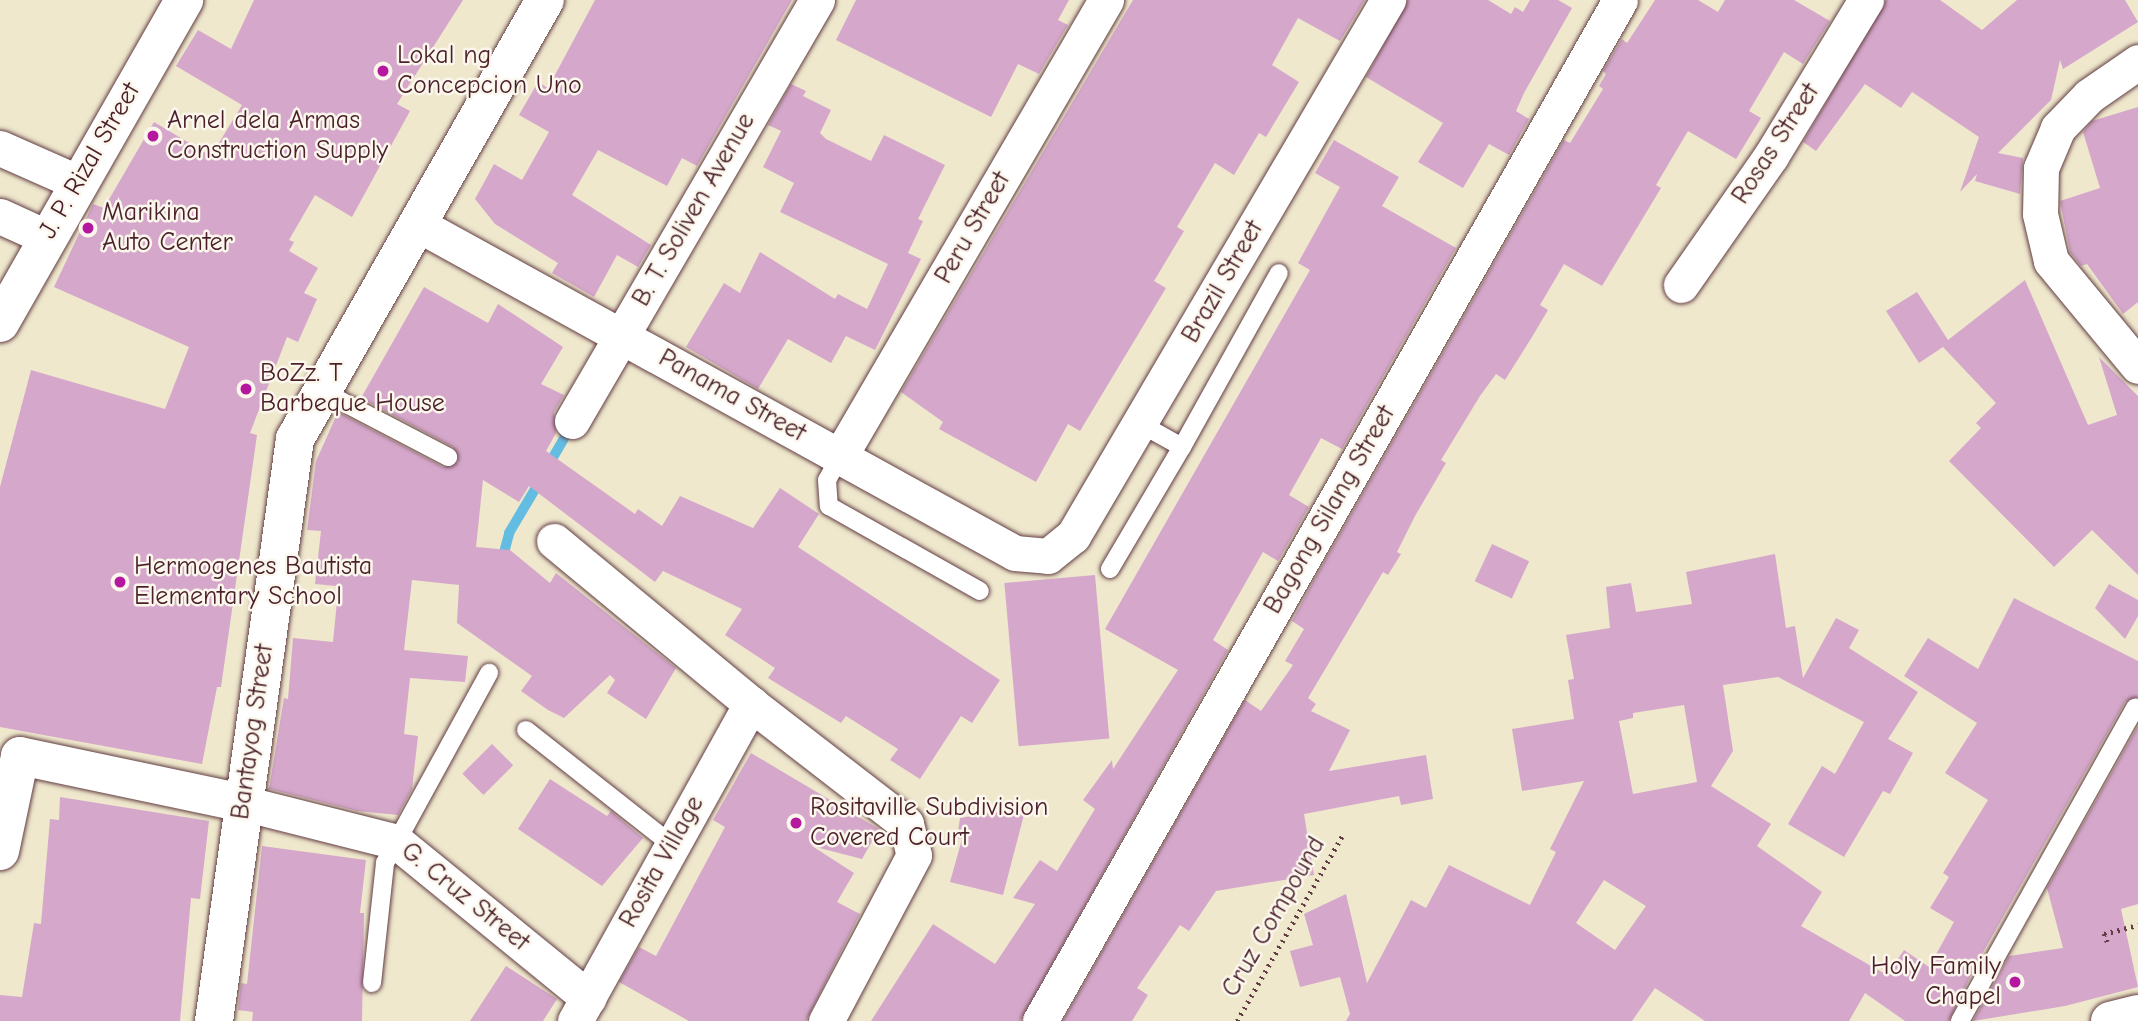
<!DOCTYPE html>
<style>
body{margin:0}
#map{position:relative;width:2138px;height:1021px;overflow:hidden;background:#efe8cd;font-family:"Comic Neue",sans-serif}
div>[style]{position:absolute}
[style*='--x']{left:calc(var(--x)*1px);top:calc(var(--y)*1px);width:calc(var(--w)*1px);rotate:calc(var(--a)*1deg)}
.stream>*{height:10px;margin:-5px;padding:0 5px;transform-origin:5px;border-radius:5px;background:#63bce1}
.building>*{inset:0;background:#d5a8cb;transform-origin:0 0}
.path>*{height:4.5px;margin-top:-2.25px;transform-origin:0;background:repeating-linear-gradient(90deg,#633d43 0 2px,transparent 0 7px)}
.roads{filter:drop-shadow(0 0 2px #633d43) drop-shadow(0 0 2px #633d43)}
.lane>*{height:18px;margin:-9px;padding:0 9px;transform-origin:9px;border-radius:9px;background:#fff}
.street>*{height:35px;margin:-17.5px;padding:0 17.5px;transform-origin:17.5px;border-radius:17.5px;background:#fff}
.secondary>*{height:38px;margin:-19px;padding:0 19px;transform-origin:19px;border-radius:19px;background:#fff}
.primary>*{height:38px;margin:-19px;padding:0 19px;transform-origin:19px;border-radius:19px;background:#fff}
.dots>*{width:19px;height:19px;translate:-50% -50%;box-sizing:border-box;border:4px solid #fbf7ec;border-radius:50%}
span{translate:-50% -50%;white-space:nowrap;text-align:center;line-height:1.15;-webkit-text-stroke:5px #fbf7ec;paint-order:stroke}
.poi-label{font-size:26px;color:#4a1f2b}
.left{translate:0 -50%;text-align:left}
.right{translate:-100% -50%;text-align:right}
.street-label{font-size:26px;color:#4a1f2b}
</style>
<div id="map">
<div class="stream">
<i style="--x:548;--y:466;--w:44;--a:-59.9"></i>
<i style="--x:502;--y:560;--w:28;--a:-75"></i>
<i style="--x:509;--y:533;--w:63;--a:-59.3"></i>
</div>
<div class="building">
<i style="clip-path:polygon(254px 0,463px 0,397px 104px,410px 111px,352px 217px,315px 195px,289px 240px,294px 242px,289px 251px,318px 268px,304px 293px,317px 299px,298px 342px,287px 337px,250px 433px,257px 435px,221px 687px,217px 687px,202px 764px,0 727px,0 487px,31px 370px,165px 409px,189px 347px,54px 287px,93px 204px,104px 208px,154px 122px,211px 156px,242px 105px,176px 66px,198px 30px,231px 49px)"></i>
<i style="clip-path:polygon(595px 0,792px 0,697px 166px,682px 158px,667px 186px,598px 150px,572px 195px,651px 245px,638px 267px,617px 255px,594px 297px,552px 273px,558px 263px,495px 224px,475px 199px,494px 164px,522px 180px,549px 132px,519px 115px,538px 82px,548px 88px)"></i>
<i style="clip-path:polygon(856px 0,1069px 0,1058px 20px,1068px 25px,1039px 74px,1018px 64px,991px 117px,836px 40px)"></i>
<i style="clip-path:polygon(1133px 0,1365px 0,1340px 41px,1298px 18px,1272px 65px,1299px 82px,1266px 137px,1259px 133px,1234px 175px,1215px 163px,1177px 227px,1184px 231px,1154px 281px,1166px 288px,1080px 431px,1068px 424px,1036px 482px,939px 429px,943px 422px,901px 392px)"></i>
<i style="clip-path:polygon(1408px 0,1488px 0,1511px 14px,1515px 7px,1523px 12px,1530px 0,1558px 0,1572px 8px,1524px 93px,1516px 111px,1529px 119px,1509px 155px,1489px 144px,1463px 188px,1418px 162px,1443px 123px,1366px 77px)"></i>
<i style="clip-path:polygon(1655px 0,1698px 0,1718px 12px,1725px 0,1794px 0,1830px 21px,1803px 64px,1784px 52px,1749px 111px,1761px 118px,1736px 159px,1688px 131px,1656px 185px,1661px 188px,1602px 286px,1564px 264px,1540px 305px,1548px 310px,1532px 337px,1505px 380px,1496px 374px,1480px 396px,1441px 460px,1446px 463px,1415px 516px,1397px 552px,1401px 554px,1388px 575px,1383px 572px,1308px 698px,1316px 704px,1311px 711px,1350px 730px,1329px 771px,1426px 755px,1433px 799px,1401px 805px,1399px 796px,1304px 814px,1314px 875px,1216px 891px,1189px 931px,1180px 925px,1137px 988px,1148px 995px,1132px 1021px,1063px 1021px,1245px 700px,1261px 711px,1293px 665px,1285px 661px,1304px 629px,1292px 621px,1314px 580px,1564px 140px,1570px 143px,1603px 89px,1599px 86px,1606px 74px,1603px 71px,1622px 39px,1627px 43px)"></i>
<i style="clip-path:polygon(1886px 0,1940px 0,1982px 30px,2017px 0,2125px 0,2138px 22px,2063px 69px,2060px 60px,2051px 100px,1998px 153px,2023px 158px,2020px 194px,1975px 181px,1977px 174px,1960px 192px,1979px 137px,1912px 92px,1901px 108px,1865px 84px,1816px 151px,1803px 142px)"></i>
<i style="clip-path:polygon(791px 84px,806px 91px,803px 96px,831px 110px,820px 133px,826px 139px,871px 161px,884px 135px,945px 165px,918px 219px,923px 221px,908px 253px,921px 259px,875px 350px,846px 336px,831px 363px,788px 339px,758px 389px,686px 347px,724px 283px,740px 293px,760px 252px,835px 299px,838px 294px,867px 309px,888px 264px,780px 212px,794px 183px,763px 167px,781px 131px,768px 125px)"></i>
<i style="clip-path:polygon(2138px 107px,2138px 302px,2123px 314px,2087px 264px,2081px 266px,2070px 252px,2060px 201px,2100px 188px,2083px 132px,2092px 121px)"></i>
<i style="clip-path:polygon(1334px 140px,1399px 177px,1382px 206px,1456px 248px,1342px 449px,1321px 438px,1289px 495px,1309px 507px,1278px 561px,1263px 552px,1213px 640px,1228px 650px,1020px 1021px,871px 1021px,933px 924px,995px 964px,1035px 904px,1013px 898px,1040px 860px,1057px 871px,1095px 809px,1083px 800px,1112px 760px,1113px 769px,1178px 670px,1105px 629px,1310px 270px,1298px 263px,1340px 187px,1315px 173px)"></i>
<i style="clip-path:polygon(2025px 280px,2088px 425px,2117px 415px,2099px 357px,2138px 396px,2138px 575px,2092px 530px,2054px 567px,1949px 461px,1981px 428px,1976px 423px,1996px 403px,1943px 347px,1919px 363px,1886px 311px,1917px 292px,1948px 340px)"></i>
<i style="clip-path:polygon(424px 287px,488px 323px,498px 304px,563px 347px,541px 384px,564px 395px,554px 412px,556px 433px,546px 451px,635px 514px,638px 509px,662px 526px,680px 496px,753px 528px,780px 488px,819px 514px,798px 547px,1000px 680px,972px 723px,961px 716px,920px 779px,890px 760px,898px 749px,846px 716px,841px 723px,768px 678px,775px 668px,725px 635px,742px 609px,663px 571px,655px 582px,529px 486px,519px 502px,483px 480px,476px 547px,510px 550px,550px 583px,556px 573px,676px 668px,646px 719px,607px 693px,615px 680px,610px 675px,564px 718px,548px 710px,521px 691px,532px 676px,457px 623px,459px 585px,412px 580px,404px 650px,468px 656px,465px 682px,410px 678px,404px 734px,418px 736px,412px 789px,398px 815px,357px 811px,269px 789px,284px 698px,288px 699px,293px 638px,333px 642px,338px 591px,336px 586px,315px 584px,321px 531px,307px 530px,316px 461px,338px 412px,443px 467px,458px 462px,453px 447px,361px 398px)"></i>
<i style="left:1492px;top:544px;width:41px;height:41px;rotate:25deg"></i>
<i style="clip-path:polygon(evenodd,1775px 554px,1786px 628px,1795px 626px,1803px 678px,1836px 618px,1859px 630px,1849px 648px,1918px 692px,1888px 739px,1913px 753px,1890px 794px,1883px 791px,1844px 857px,1788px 824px,1822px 766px,1835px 774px,1864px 722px,1778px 677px,1723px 685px,1733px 751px,1711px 786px,1771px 824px,1757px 846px,1822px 892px,1801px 926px,1887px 975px,1904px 950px,1929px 967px,1954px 922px,1930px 908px,1949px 877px,1943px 873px,1988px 800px,1945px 773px,1977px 723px,1904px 676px,1928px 638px,1978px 669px,2014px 598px,2138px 661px,2138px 697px,2125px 702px,1978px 961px,1949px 1021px,1905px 1021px,1865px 993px,1849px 1021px,1705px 1021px,1655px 988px,1632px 1021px,1346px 1021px,1350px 1014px,1340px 977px,1300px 987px,1290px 951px,1313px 945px,1304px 914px,1346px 894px,1367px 983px,1411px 900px,1426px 908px,1449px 865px,1530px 905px,1556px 852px,1550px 849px,1584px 781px,1522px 791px,1512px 729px,1574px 719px,1568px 680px,1574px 679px,1566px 635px,1610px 628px,1606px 587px,1631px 583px,1636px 612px,1692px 604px,1686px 572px,1775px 554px,1684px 705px,1697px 782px,1633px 794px,1619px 721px,1633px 718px,1633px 713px,1684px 705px,1775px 554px,1604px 880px,1646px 906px,1615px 950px,1576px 923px,1604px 880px)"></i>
<i style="left:1095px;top:575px;width:164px;height:91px;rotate:85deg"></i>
<i style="clip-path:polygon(2109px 584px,2138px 600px,2138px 616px,2125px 639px,2095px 608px)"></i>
<i style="clip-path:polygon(2138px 726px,2138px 904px,2121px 909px,2138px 987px,2065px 1006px,1973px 1021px,2009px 956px,2063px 948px,2047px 888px)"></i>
<i style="left:492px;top:744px;width:30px;height:42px;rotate:45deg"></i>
<i style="clip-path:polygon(751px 753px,879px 829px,862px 859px,812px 846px,854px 873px,837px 902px,860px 914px,806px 1021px,689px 1021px,619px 982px,639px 947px,656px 956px,725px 827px,713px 820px)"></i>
<i style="clip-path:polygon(550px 779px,607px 816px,611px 811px,643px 838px,602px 886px,518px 829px)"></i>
<i style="clip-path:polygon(60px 797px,209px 821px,200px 899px,191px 898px,180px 1021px,0 1021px,0 995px,22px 997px,34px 923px,41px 924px,50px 819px,59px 820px)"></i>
<i style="clip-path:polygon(1026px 807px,1003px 895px,950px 882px,962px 839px,957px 838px,960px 818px)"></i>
<i style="clip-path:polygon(262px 846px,366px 860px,360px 913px,364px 913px,362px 1021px,252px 1021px,253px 1012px,238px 1010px,241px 983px,247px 984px)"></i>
<i style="clip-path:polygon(506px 966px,557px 999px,543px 1021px,470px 1021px)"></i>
</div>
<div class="path">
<i style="--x:2107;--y:942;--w:9;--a:-111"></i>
<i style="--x:2104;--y:934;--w:35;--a:-15"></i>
<i style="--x:1237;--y:1021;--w:216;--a:-60.4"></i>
</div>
<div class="roads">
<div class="lane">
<i style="--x:317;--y:397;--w:24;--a:9"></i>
<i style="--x:341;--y:401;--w:121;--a:27.6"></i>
<i style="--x:1182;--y:447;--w:199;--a:-60.9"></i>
<i style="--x:840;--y:456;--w:27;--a:118"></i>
<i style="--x:827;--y:480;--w:26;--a:86"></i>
<i style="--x:829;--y:506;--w:173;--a:29.4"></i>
<i style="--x:1110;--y:569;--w:142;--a:-59.5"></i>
<i style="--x:1182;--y:447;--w:49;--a:-150.8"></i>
<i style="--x:526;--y:730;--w:184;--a:38.2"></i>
<i style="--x:372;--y:983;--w:121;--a:-83.8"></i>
<i style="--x:385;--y:863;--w:217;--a:-61.3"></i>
<i style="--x:1960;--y:1021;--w:359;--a:-60.8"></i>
</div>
<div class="street">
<i style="--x:2138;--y:62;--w:60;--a:145.2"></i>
<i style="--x:2089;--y:96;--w:45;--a:134.1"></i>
<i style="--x:2058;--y:128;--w:43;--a:113"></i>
<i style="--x:2041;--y:168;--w:46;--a:91.2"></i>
<i style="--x:2040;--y:214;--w:48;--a:76.8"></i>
<i style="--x:2051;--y:261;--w:136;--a:50.4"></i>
<i style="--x:0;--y:148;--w:84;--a:23.8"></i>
<i style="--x:0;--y:216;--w:51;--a:24.5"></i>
<i style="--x:419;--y:225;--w:680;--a:28.83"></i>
<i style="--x:1015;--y:553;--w:33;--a:5"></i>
<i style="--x:1048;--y:556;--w:32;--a:-39"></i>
<i style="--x:1073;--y:536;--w:622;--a:-59.56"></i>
<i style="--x:1681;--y:285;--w:157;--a:-55.1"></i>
<i style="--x:1771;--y:156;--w:183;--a:-58.7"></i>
<i style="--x:572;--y:421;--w:487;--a:-59.8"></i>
<i style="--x:840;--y:456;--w:528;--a:-59.74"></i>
<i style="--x:554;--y:541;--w:256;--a:39.6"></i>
<i style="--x:751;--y:704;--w:196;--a:37.7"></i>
<i style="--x:906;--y:824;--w:32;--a:76"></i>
<i style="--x:914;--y:855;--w:188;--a:117.9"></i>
<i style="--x:243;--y:803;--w:159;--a:14.2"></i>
<i style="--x:397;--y:842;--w:247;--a:39.2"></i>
<i style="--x:575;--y:1021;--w:363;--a:-61"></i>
<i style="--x:1040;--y:1021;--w:1174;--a:-60.4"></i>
</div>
<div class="secondary">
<i style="--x:0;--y:851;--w:97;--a:-78.1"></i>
<i style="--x:20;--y:756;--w:228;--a:11.9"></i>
<i style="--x:214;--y:1021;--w:588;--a:-82.08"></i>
<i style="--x:295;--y:439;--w:505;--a:-60.34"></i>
<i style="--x:2110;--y:1021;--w:29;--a:-14"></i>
</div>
<div class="primary">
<i style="--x:0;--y:323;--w:372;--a:-60.3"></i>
</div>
</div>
<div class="dots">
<i style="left:383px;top:71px;background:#b5179e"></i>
<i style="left:153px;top:136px;background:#b5179e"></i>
<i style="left:88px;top:228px;background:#b5179e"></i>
<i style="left:246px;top:389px;background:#b5179e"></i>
<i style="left:120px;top:582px;background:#b5179e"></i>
<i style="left:796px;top:823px;background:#b5179e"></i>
<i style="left:2015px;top:982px;background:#b5179e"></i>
</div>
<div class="poi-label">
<span class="left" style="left:397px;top:71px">Lokal ng<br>Concepcion Uno</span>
<span class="left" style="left:167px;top:136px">Arnel dela Armas<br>Construction Supply</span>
<span class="left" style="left:102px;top:228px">Marikina<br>Auto Center</span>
<span class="left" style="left:260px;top:389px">BoZz. T<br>Barbeque House</span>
<span class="left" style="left:134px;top:582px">Hermogenes Bautista<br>Elementary School</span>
<span class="left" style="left:810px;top:823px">Rositaville Subdivision<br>Covered Court</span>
<span class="right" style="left:2001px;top:982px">Holy Family<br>Chapel</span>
</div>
<div class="street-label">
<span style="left:1776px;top:144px;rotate:-57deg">Rosas Street</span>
<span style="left:90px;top:161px;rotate:-60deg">J. P. Rizal Street</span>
<span style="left:694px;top:210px;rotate:-60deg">B. T. Soliven Avenue</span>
<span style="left:973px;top:228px;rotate:-60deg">Peru Street</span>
<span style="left:1223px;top:282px;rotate:-60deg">Brazil Street</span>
<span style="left:732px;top:396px;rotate:29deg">Panama Street</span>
<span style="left:1330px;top:510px;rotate:-60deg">Bagong Silang Street</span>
<span style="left:253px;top:732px;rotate:-82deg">Bantayog Street</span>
<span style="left:662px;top:862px;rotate:-61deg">Rosita Village</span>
<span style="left:465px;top:897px;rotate:39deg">G. Cruz Street</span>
<span style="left:1274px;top:917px;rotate:-60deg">Cruz Compound</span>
</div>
</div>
